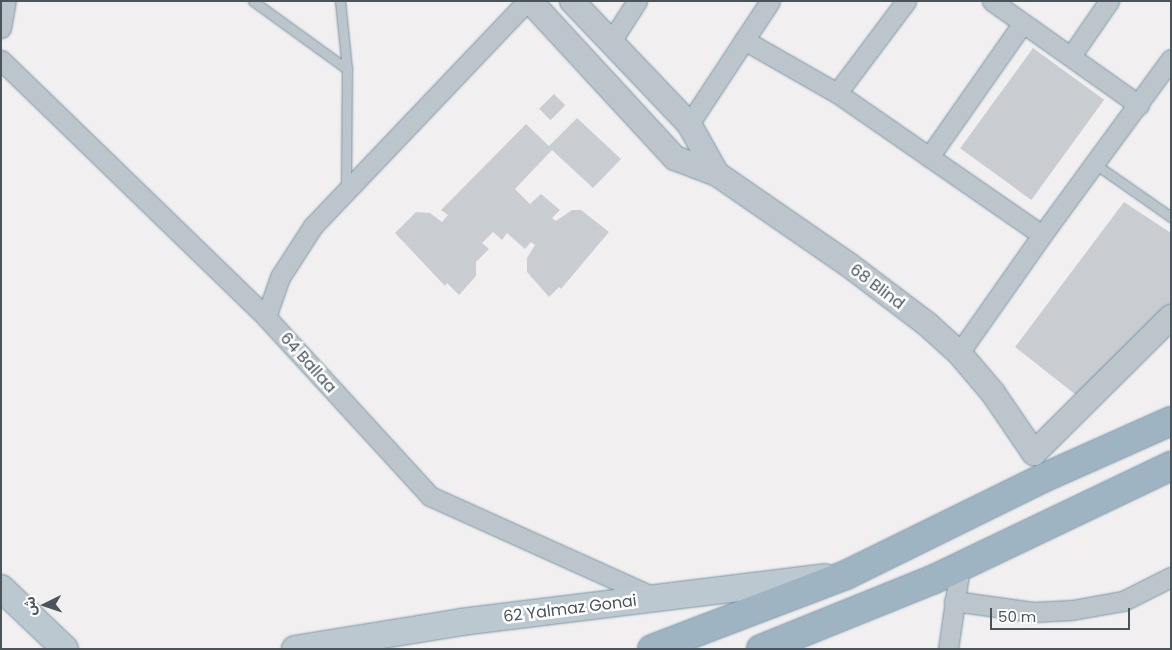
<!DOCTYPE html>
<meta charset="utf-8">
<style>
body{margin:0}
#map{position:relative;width:1172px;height:650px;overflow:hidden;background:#f1efef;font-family:Poppins,"Noto Sans Arabic",sans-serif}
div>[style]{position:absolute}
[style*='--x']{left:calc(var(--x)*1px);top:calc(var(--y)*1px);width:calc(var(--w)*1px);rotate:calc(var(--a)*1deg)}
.building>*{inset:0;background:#c9cdd1;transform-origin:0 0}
.roads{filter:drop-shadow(0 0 1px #7693a5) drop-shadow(0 0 1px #7693a5)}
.service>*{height:9px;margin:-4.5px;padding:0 4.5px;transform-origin:4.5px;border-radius:4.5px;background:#bcc5cb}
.minor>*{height:19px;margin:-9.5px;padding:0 9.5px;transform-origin:9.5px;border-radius:9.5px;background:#bcc5cb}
.tertiary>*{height:24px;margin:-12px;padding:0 12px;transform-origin:12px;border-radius:12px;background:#bcc5cb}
.secondary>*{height:26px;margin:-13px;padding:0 13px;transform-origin:13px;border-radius:13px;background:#bcc8cf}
.trunk>*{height:28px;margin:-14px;padding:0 14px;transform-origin:14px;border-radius:14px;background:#9eb4c2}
span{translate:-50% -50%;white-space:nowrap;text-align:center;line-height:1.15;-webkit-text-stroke:5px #fff;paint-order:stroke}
.street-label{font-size:16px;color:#49545b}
.frame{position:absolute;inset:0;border:2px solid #49545b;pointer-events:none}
.north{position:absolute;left:20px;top:580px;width:50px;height:50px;-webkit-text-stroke:4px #fff;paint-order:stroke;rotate:266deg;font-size:14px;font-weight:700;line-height:20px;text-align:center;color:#49545b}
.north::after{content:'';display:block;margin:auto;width:18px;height:22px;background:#49545b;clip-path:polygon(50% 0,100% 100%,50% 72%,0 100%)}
.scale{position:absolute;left:990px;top:608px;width:140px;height:22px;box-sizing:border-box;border:2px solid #49545b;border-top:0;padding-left:6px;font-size:15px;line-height:18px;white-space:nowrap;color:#49545b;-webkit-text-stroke:4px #fff;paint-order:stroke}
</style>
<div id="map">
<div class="building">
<i style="left:1033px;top:48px;width:88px;height:124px;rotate:36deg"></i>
<i style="left:554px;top:94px;width:16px;height:21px;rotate:45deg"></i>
<i style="clip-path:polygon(577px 118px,621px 159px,593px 188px,552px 150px,515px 189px,530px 204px,541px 194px,560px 210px,552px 218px,556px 221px,572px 210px,581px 210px,609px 232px,561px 289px,559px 287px,549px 297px,527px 272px,527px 258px,535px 245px,531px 242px,525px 249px,507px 233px,502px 240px,493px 232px,482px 243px,489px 249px,476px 262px,476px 276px,459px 295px,447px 283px,445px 286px,395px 233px,416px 212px,430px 213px,442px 222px,448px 215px,441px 210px,526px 124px,549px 146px)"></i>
<i style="clip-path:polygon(1124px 202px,1171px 233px,1171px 307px,1076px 395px,1015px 347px)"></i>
</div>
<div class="roads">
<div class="service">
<i style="--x:253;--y:1;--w:116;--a:35.9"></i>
<i style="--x:347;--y:69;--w:119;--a:90.5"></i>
<i style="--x:340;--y:1;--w:68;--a:84.1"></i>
<i style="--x:1095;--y:164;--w:93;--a:34.9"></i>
</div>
<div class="minor">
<i style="--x:992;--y:1;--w:180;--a:35.3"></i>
<i style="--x:1;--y:28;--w:27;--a:-80"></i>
<i style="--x:744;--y:40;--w:107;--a:29.7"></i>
<i style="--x:837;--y:93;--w:249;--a:34.7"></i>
<i style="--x:1042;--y:235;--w:218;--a:-53.8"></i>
<i style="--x:610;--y:43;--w:50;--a:-57.3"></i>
<i style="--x:1071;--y:56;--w:67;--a:-55.4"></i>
<i style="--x:1;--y:60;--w:369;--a:44.1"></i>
<i style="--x:266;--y:317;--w:243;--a:47.5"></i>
<i style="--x:430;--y:496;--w:248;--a:24.3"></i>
<i style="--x:837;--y:93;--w:115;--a:-53.1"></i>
<i style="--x:689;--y:124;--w:147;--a:-56.6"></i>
<i style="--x:929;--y:157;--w:162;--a:-55"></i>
<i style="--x:266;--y:317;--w:42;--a:-70.7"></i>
<i style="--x:280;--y:277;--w:61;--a:-57.1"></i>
<i style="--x:313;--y:226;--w:311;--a:-46.4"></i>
<i style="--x:959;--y:353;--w:144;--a:-54.9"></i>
<i style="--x:954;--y:601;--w:80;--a:7.9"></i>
<i style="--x:1033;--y:612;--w:39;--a:-3"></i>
<i style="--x:1072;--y:610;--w:52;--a:-10"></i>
<i style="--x:1123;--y:601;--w:54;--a:-26.6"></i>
<i style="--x:948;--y:649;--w:83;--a:-81.7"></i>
</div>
<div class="tertiary">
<i style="--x:530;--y:1;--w:214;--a:47.3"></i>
<i style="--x:675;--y:158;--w:45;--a:20.9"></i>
<i style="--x:572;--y:1;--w:170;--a:46.4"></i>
<i style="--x:689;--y:124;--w:57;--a:60.8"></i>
<i style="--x:717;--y:174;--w:160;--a:34.6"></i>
<i style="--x:849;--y:265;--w:98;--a:37.1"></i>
<i style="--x:927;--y:324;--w:43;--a:42.2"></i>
<i style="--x:959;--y:353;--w:52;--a:49.6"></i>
<i style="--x:993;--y:393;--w:73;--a:55.7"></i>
<i style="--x:1034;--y:453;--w:193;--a:-44.8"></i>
</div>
<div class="secondary">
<i style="--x:1;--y:588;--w:88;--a:43.6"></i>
<i style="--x:295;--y:649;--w:168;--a:-9.2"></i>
<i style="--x:461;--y:622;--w:367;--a:-7"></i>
</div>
<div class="trunk">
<i style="--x:652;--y:649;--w:208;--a:-20.9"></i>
<i style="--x:846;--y:575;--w:220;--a:-26.2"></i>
<i style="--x:1043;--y:478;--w:140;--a:-24"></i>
<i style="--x:761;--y:649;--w:187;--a:-22"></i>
<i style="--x:934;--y:579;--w:263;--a:-25.5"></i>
</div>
</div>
<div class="street-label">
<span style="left:877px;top:287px;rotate:37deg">68 Blind</span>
<span style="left:308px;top:363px;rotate:48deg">64 Ballaa</span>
<span style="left:570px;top:609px;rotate:-7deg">62 Yalmaz Gonai</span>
</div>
<div class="frame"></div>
<div class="north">ش</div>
<div class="scale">50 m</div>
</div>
